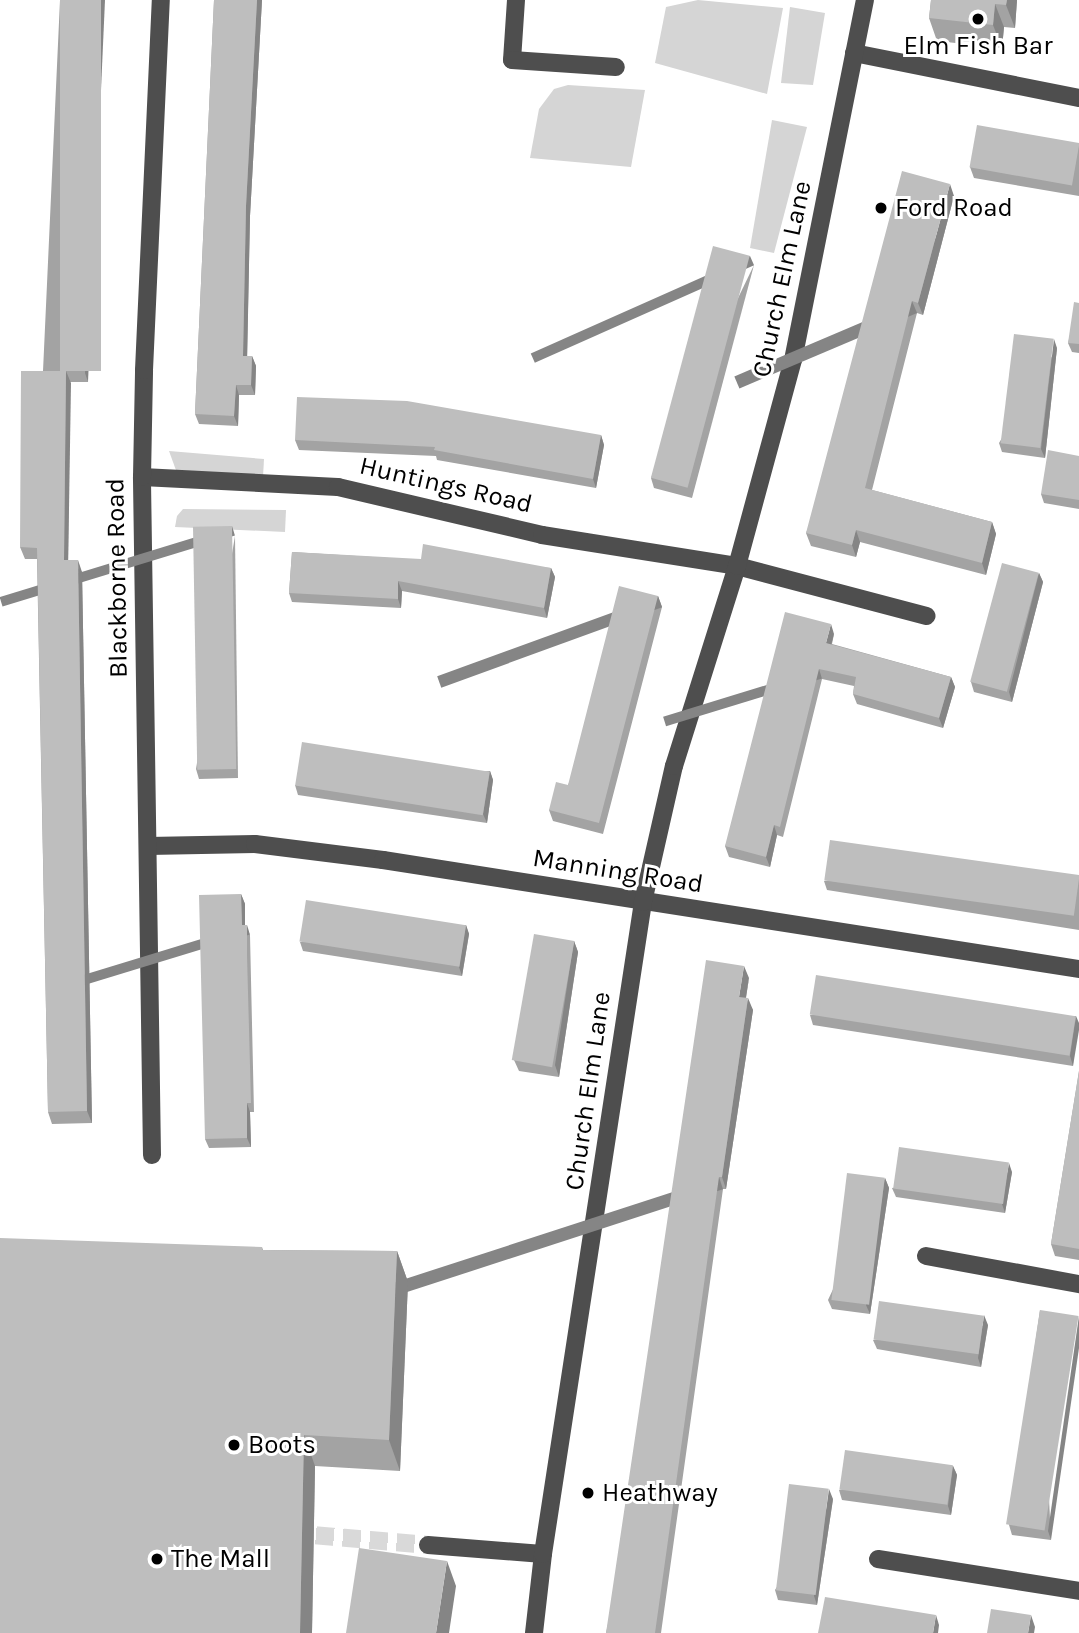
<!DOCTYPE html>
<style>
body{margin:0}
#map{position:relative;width:1079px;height:1633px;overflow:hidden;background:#fff;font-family:Karla,sans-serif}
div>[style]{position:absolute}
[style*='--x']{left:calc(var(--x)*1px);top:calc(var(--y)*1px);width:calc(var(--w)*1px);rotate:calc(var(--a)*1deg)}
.green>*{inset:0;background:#d5d5d5}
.minor-tunnel>*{height:18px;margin-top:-9px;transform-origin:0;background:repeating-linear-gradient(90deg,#d9d9d9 0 18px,transparent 0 27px)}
.minor>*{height:18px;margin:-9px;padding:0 9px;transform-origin:9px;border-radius:9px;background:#4e4e4e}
.wall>*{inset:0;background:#a3a3a3}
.shaded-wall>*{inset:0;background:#858585;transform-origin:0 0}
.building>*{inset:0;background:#bebebe;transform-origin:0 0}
.dots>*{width:19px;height:19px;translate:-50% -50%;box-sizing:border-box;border:4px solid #fff;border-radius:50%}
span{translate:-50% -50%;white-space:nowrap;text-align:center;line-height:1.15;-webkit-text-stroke:6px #fff;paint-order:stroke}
.poi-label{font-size:26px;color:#000}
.left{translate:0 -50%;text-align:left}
.street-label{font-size:26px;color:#000}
</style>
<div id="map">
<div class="green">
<i style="clip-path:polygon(698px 0,783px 8px,767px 94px,655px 63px,666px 7px)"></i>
<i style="clip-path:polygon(790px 7px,825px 13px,813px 85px,781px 83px)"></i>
<i style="clip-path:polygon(568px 85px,645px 90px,631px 167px,530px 158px,539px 109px,554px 89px)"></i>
<i style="clip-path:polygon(772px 120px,807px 127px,774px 253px,750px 248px)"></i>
<i style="clip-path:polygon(169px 451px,264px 459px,263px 477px,177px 473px)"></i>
<i style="clip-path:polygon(183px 509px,286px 510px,285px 532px,175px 527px,177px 516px)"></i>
</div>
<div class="minor-tunnel">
<i style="--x:289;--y:1533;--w:140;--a:4.9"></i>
</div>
<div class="minor">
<i style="--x:516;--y:0;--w:60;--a:93.8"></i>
<i style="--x:512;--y:60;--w:104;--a:3.9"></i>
<i style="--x:854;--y:53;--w:229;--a:11.3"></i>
<i style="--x:142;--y:477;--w:196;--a:2.9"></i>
<i style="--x:338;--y:487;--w:210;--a:13.2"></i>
<i style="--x:542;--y:535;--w:197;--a:9"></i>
<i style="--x:737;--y:566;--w:196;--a:14.8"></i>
<i style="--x:148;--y:846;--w:107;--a:-1.1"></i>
<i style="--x:255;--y:844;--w:129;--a:7.1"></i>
<i style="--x:383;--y:860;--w:704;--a:8.9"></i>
<i style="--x:152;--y:1155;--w:678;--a:-90.85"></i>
<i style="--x:142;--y:477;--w:107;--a:-88.9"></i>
<i style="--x:144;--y:370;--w:370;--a:-87.4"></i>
<i style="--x:926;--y:1256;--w:156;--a:10.4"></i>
<i style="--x:428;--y:1545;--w:115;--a:4.5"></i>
<i style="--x:878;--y:1559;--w:204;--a:9"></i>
<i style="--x:534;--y:1633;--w:80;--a:-83.5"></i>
<i style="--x:543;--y:1554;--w:660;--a:-81.28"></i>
<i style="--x:643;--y:902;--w:139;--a:-77.2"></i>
<i style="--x:674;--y:766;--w:210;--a:-72.5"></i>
<i style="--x:737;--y:566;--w:213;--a:-74.8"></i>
<i style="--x:793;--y:360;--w:367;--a:-78.7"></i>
</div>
<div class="wall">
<i style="clip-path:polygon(60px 0,88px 382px,70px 382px,68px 560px,82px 572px,92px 1123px,52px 1124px,48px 1112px,37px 559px,25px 559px,20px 547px,43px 371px)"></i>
<i style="clip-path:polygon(214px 0,262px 0,250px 216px,247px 356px,252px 356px,256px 366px,255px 395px,239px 395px,238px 426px,199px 424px,195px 414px)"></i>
<i style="clip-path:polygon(931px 0,1017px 0,1015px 28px,1004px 27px,1002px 48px,937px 41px,929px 18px)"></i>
<i style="clip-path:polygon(1079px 143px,1079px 196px,974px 178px,970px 167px)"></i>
<i style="clip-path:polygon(954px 196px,923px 315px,917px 313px,872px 490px,992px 522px,996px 534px,986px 575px,860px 542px,856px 557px,811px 546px,806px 533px)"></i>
<i style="clip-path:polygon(754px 265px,692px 498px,654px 488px,651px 478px)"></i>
<i style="clip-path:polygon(1079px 303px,1079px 353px,1072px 352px,1068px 343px)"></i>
<i style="clip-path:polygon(1057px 348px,1045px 458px,1002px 452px,999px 443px)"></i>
<i style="clip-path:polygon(601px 435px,604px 445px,596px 488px,437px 460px,436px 456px,299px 450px,295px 440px)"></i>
<i style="clip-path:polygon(1079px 456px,1079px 509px,1044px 503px,1041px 494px)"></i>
<i style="clip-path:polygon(235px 536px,238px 778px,199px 779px,196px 769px)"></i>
<i style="clip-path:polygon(292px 552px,551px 568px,555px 577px,547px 618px,402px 591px,401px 608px,292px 602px,289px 593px)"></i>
<i style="clip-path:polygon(1039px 573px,1043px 582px,1012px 702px,974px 692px,971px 682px)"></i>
<i style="clip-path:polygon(658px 596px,662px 607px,603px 834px,553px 821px,549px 810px,568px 785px)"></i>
<i style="clip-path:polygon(834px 634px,832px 644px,951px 677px,955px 687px,943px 728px,857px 704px,853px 694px,854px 686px,822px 679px,783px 837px,777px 835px,770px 867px,729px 857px,725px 846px)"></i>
<i style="clip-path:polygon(490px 771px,493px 780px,487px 823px,298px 795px,295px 785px)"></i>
<i style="clip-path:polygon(1079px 877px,1079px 930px,827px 890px,824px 881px)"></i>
<i style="clip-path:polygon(241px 894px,245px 904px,245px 925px,250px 935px,254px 1112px,250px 1112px,251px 1147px,209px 1148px,205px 1139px)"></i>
<i style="clip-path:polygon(466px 925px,469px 934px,462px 976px,303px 951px,300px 942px)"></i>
<i style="clip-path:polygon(574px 941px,578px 952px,559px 1077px,519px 1071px,514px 1060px)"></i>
<i style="clip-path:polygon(749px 978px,746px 998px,753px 1010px,726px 1189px,723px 1189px,661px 1633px,606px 1633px)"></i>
<i style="clip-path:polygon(810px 1015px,1076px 1016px,1073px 1066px,813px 1025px)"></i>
<i style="clip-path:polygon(1079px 1071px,1079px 1260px,1055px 1256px,1051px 1244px)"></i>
<i style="clip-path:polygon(1012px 1172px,1005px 1213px,896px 1197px,892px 1188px)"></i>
<i style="clip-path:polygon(885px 1178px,889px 1188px,870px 1314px,832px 1309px,828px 1300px)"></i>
<i style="clip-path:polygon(262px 1247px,263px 1250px,397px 1251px,408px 1282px,400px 1471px,315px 1466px,312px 1633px,0 1633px)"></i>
<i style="clip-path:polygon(1040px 1310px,1051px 1540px,1012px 1535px,1009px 1525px)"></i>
<i style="clip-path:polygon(988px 1325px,981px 1367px,877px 1349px,873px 1340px)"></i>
<i style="clip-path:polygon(953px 1466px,957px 1475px,951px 1515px,842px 1500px,839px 1490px)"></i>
<i style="clip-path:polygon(833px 1499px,817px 1605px,778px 1600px,775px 1590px)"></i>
</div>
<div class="shaded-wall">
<i style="clip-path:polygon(101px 0,105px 0,88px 382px,85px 373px)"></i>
<i style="clip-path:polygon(257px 0,262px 0,250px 216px,247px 366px,243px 356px,246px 206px)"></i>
<i style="clip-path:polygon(1007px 0,1017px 0,1015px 28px,1006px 5px)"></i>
<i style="clip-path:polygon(995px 4px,1004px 27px,1002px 48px,993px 25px)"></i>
<i style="clip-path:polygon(950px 184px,954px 196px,923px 315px,918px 303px)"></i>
<i style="left:750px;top:256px;width:10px;height:240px;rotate:66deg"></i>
<i style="left:912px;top:301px;width:13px;height:193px;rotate:67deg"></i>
<i style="clip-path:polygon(1054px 339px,1057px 348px,1045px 458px,1041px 449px)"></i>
<i style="clip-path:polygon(252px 356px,256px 366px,255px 395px,251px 385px)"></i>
<i style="clip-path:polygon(66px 371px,71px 383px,68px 572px,64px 560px)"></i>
<i style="clip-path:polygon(236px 385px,239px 395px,238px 426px,234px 416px)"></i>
<i style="clip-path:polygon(601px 435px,604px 445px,596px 488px,593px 479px)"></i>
<i style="clip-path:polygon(992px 522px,996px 534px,986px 575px,982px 563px)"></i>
<i style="left:232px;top:526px;width:10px;height:243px;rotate:73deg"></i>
<i style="clip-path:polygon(856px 530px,860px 542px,856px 557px,852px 545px)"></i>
<i style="clip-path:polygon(78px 560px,82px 572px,92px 1123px,87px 1111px)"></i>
<i style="clip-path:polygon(551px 568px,555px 577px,547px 618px,544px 608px)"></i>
<i style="clip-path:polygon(1039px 573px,1043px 582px,1012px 702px,1009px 692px)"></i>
<i style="clip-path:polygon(398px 581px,402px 591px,401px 608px,398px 599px)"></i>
<i style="left:658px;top:596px;width:12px;height:235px;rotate:70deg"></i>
<i style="clip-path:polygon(831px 624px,834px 634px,829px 653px,826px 643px)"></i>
<i style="left:819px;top:669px;width:10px;height:163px;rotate:73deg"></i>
<i style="clip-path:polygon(951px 677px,955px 687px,943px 728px,939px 718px)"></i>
<i style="clip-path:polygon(490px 771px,493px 780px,487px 823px,483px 814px)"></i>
<i style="clip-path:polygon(774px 825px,777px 835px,770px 867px,766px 857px)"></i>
<i style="clip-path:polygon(241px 894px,245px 904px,245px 935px,242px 925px)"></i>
<i style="left:247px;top:925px;width:10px;height:178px;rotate:73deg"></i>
<i style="clip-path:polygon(466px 925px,469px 934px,462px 976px,459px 967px)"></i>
<i style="clip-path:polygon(574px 941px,578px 952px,559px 1077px,555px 1065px)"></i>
<i style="clip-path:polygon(744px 966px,749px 978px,744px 1009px,739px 997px)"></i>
<i style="clip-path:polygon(748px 998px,753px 1010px,726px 1189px,722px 1177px)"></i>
<i style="clip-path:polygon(1076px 1016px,1079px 1023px,1079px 1030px,1073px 1066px,1070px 1056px)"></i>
<i style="clip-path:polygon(247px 1103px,250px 1112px,251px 1147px,247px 1138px)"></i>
<i style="clip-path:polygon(1009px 1163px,1012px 1172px,1005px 1213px,1002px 1204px)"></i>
<i style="left:719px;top:1177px;width:13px;height:460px;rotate:72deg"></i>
<i style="clip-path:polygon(885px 1178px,889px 1188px,870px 1314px,866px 1305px)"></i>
<i style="clip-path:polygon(397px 1251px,408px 1282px,400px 1471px,389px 1440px)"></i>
<i style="clip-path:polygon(984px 1315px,988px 1325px,981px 1367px,978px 1358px)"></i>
<i style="clip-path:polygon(1079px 1316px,1079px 1348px,1051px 1540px,1048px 1531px)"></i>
<i style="clip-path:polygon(304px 1435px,315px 1466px,312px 1633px,300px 1633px)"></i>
<i style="clip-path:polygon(953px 1466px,957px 1475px,951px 1515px,948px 1506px)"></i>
<i style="clip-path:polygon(829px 1489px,833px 1499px,817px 1605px,814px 1596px)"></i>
<i style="clip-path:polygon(447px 1561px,456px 1586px,449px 1633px,436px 1633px)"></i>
<i style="clip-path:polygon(936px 1615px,939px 1625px,938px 1633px,933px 1633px)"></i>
<i style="clip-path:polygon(1031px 1615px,1035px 1627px,1034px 1633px,1028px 1633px)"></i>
</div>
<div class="building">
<i style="left:60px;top:0;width:41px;height:371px"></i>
<i style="clip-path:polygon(214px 0,257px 0,246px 206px,243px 356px,252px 356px,251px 385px,236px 385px,234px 416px,195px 414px)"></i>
<i style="clip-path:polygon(931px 0,1007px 0,1006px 5px,995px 4px,993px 25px,929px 18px)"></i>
<i style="left:977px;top:125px;width:104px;height:43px;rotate:10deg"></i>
<i style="clip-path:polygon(902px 171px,950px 184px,918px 303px,912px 301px,865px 488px,992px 522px,982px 563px,856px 530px,852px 545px,806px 533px)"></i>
<i style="left:713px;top:246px;width:38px;height:240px;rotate:15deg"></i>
<i style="clip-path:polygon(1074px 302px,1079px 303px,1079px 344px,1068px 343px)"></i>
<i style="left:1014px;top:334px;width:40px;height:110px;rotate:7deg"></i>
<i style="clip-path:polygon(21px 371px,66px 371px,64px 560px,78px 560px,87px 1111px,48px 1112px,37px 548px,20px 547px)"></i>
<i style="clip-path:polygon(297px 397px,407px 401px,601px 435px,593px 479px,434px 450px,435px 447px,295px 440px)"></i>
<i style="clip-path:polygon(1048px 450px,1079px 456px,1079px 500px,1041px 494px)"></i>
<i style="left:232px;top:526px;width:243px;height:39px;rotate:89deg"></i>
<i style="clip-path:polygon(423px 544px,551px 568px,544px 608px,398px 581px,398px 599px,289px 593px,292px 552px,421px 559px)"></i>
<i style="left:1002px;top:563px;width:38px;height:123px;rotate:15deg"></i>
<i style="clip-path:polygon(619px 586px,658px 596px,599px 823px,549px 810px,556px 782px,568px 785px)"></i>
<i style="clip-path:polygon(785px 612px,831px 624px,826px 643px,951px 677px,939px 718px,853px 694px,856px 677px,819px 669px,780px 827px,774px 825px,766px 857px,725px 846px)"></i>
<i style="left:302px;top:742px;width:190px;height:44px;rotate:9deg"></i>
<i style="left:830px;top:840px;width:252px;height:41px;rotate:8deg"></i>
<i style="clip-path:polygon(241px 894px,242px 925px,247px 925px,247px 955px,251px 1103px,247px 1103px,247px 1138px,205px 1139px,199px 895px)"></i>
<i style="left:306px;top:900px;width:162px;height:42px;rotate:9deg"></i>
<i style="left:534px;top:934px;width:41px;height:128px;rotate:10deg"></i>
<i style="clip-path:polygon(706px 960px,744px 966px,739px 997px,748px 998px,722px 1177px,719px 1177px,655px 1633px,606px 1633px)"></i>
<i style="left:816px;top:975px;width:263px;height:40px;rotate:9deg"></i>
<i style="clip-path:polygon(1079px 1071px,1079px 1249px,1051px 1244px)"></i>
<i style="left:899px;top:1147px;width:111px;height:42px;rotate:8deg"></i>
<i style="left:847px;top:1173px;width:38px;height:128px;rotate:7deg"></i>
<i style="clip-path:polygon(0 1238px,262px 1247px,262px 1250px,397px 1251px,389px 1440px,304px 1435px,300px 1633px,0 1633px)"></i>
<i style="left:879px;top:1301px;width:106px;height:39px;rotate:8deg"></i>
<i style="left:1040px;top:1310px;width:39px;height:217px;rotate:9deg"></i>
<i style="left:845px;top:1450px;width:109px;height:40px;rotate:8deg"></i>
<i style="left:789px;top:1484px;width:40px;height:107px;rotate:7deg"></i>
<i style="clip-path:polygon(359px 1548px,447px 1561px,436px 1633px,346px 1633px)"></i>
<i style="clip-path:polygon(825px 1597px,936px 1615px,933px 1633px,818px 1633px)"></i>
<i style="clip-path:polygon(991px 1609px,1031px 1615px,1028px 1633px,987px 1633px)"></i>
</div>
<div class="dots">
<i style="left:978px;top:19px;background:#000"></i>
<i style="left:881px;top:208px;background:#000"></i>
<i style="left:234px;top:1445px;background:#000"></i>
<i style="left:588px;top:1493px;background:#000"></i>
<i style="left:157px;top:1559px;background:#000"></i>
</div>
<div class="poi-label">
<span style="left:978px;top:46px">Elm Fish Bar</span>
<span class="left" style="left:895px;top:208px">Ford Road</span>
<span class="left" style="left:248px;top:1445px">Boots</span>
<span class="left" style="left:602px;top:1493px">Heathway</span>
<span class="left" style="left:171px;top:1559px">The Mall</span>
</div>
<div class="street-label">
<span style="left:782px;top:279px;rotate:-78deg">Church Elm Lane</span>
<span style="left:446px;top:485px;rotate:13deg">Huntings Road</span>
<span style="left:117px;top:578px;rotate:-91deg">Blackborne Road</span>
<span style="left:618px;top:871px;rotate:9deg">Manning Road</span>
<span style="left:588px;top:1091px;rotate:-82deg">Church Elm Lane</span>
</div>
</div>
